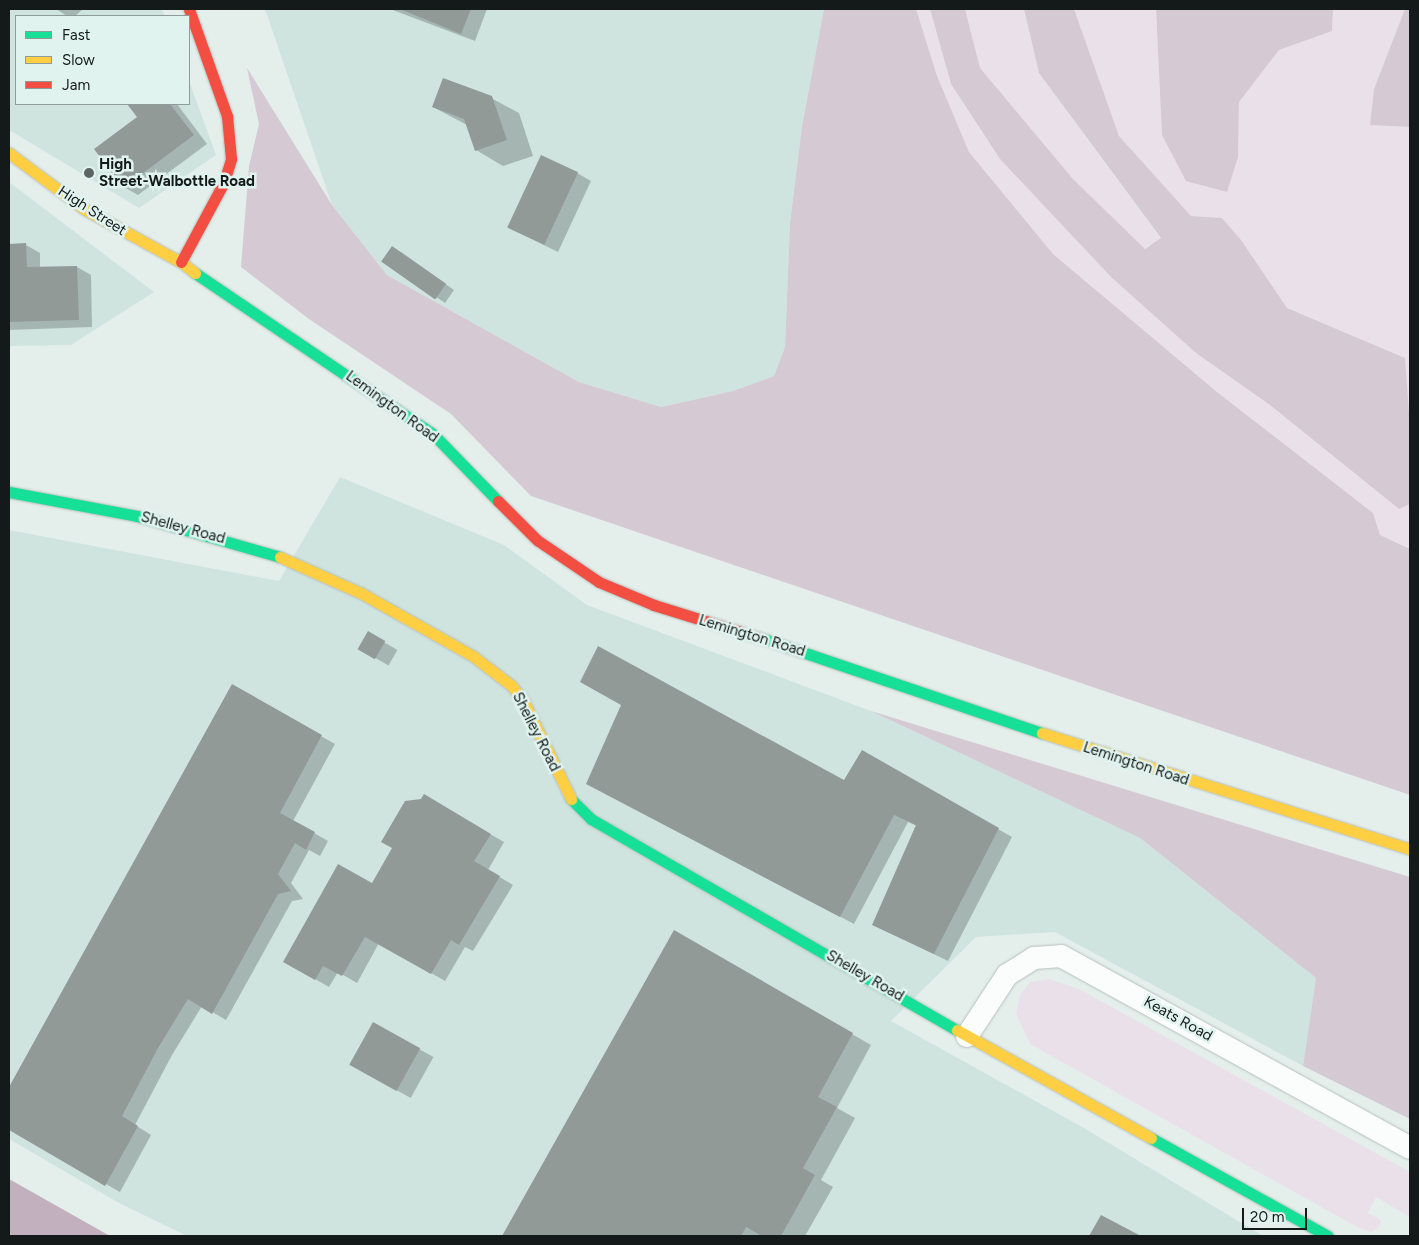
<!DOCTYPE html>
<style>
body{margin:0}
#map{position:relative;width:1419px;height:1245px;overflow:hidden;background:#e4efec;font-family:Figtree,sans-serif}
div>[style]{position:absolute}
[style*='--x']{left:calc(var(--x)*1px);top:calc(var(--y)*1px);width:calc(var(--w)*1px);rotate:calc(var(--a)*1deg)}
.built>*{inset:0;background:#cfe4df}
.green>*{inset:0;background:#eae0e9}
.forest>*{inset:0;background:#d5c9d4}
.water>*{inset:0;background:#c2b0be}
.shadow>*{inset:0;background:#0003;transform-origin:0 0}
.building>*{inset:0;background:#929a98;transform-origin:0 0}
.roads{filter:drop-shadow(0 0 1px #b6bfbc) drop-shadow(0 0 1px #b6bfbc)}
.street>*{height:22px;margin:-11px;padding:0 11px;transform-origin:11px;border-radius:11px;background:#fbfdfc}
.fast>*{height:11px;margin:-5.5px;padding:0 5.5px;transform-origin:5.5px;border-radius:5.5px;background:#16e098}
.slow>*{height:11px;margin:-5.5px;padding:0 5.5px;transform-origin:5.5px;border-radius:5.5px;background:#ffcf43}
.jam>*{height:11px;margin:-5.5px;padding:0 5.5px;transform-origin:5.5px;border-radius:5.5px;background:#f24e42}
.dots>*{width:14px;height:14px;translate:-50% -50%;box-sizing:border-box;border:2px solid #e0f3ee;border-radius:50%}
span{translate:-50% -50%;white-space:nowrap;text-align:center;line-height:1.15;-webkit-text-stroke:5px #e0f3ee;paint-order:stroke}
.poi-label{font-size:15px;color:#131a19;font-weight:700}
.left{translate:0 -50%;text-align:left}
.street-label{font-size:15px;color:#131a19}
.frame{position:absolute;inset:0;border:10px solid #131a19;pointer-events:none}
.legend{position:absolute;left:15px;top:15px;width:175px;height:90px;box-sizing:border-box;background:#e0f3ee;border:1px solid #8e9c99;margin:0;padding:6px 9px;list-style:none;font-size:15px;color:#131a19}
.legend li{display:flex;align-items:center;gap:10px;height:25px}
.legend b{width:25px;border:1px solid #8e9c99}
.scale{position:absolute;left:1242px;top:1208px;width:65px;height:22px;box-sizing:border-box;border:2px solid #131a19;border-top:0;padding-left:6px;font-size:15px;line-height:18px;white-space:nowrap;color:#131a19;-webkit-text-stroke:4px #e0f3ee;paint-order:stroke}
</style>
<div id="map">
<div class="built">
<i style="clip-path:polygon(9px 9px,162px 9px,165px 16px,16px 16px,16px 104px,189px 104px,189px 81px,216px 155px,139px 208px,9px 130px)"></i>
<i style="clip-path:polygon(265px 9px,824px 9px,802px 125px,790px 223px,785px 347px,774px 376px,733px 391px,661px 407px,579px 382px,387px 275px,332px 205px)"></i>
<i style="clip-path:polygon(9px 182px,154px 292px,71px 345px,9px 346px)"></i>
<i style="clip-path:polygon(340px 477px,504px 545px,587px 605px,871px 711px,1140px 838px,1316px 978px,1303px 1066px,1055px 932px,976px 937px,891px 1021px,1084px 1128px,1263px 1236px,187px 1236px,119px 1203px,9px 1139px,9px 530px,279px 581px)"></i>
</div>
<div class="green">
<i style="clip-path:polygon(916px 9px,930px 9px,951px 84px,1000px 159px,1111px 277px,1196px 353px,1270px 405px,1399px 509px,1410px 504px,1410px 549px,1380px 535px,1373px 513px,1217px 392px,1053px 254px,969px 152px,937px 76px)"></i>
<i style="clip-path:polygon(965px 9px,1024px 9px,1039px 73px,1161px 239px,1145px 249px,1073px 179px,980px 68px)"></i>
<i style="clip-path:polygon(1074px 9px,1156px 9px,1162px 135px,1238px 157px,1239px 102px,1279px 50px,1332px 31px,1333px 9px,1405px 9px,1374px 89px,1370px 125px,1410px 127px,1410px 426px,1405px 358px,1287px 308px,1241px 240px,1222px 218px,1191px 216px,1119px 136px)"></i>
<i style="clip-path:polygon(1049px 979px,1079px 989px,1410px 1172px,1410px 1217px,1376px 1197px,1368px 1213px,1381px 1220px,1379px 1227px,1371px 1232px,1357px 1227px,1030px 1044px,1016px 1014px,1020px 995px,1030px 982px)"></i>
</div>
<div class="forest">
<i style="clip-path:polygon(824px 9px,916px 9px,937px 76px,969px 152px,1053px 254px,1217px 392px,1373px 513px,1380px 535px,1410px 549px,1410px 795px,531px 496px,451px 414px,309px 319px,241px 267px,249px 166px,259px 124px,247px 68px,332px 205px,387px 275px,579px 382px,661px 407px,733px 391px,774px 376px,785px 347px,790px 223px,802px 126px)"></i>
<i style="clip-path:polygon(930px 9px,965px 9px,980px 68px,1073px 179px,1145px 249px,1161px 238px,1039px 73px,1024px 9px,1074px 9px,1119px 136px,1191px 216px,1222px 218px,1241px 240px,1287px 308px,1405px 358px,1410px 426px,1410px 504px,1399px 509px,1270px 405px,1196px 353px,1111px 277px,1000px 159px,951px 84px)"></i>
<i style="clip-path:polygon(1156px 9px,1333px 9px,1332px 31px,1279px 50px,1239px 102px,1238px 157px,1227px 192px,1186px 181px,1162px 135px)"></i>
<i style="clip-path:polygon(1405px 9px,1410px 9px,1410px 127px,1370px 125px,1374px 89px)"></i>
<i style="clip-path:polygon(871px 711px,1410px 877px,1410px 1119px,1303px 1066px,1316px 978px,1140px 838px)"></i>
</div>
<div class="water">
<i style="clip-path:polygon(9px 1179px,110px 1236px,9px 1236px)"></i>
</div>
<div class="shadow">
<i style="clip-path:polygon(56px 9px,83px 9px,75px 16px,67px 16px)"></i>
<i style="clip-path:polygon(390px 9px,487px 9px,475px 41px)"></i>
<i style="clip-path:polygon(491px 98px,519px 113px,533px 156px,503px 166px,476px 150px,467px 125px,433px 107px)"></i>
<i style="clip-path:polygon(129px 104px,177px 104px,207px 144px,138px 195px,124px 187px,139px 117px)"></i>
<i style="clip-path:polygon(577px 173px,591px 181px,558px 252px,509px 228px)"></i>
<i style="clip-path:polygon(9px 245px,26px 245px,40px 253px,40px 268px,77px 267px,91px 275px,92px 327px,9px 330px)"></i>
<i style="clip-path:polygon(401px 252px,454px 290px,445px 303px,383px 261px)"></i>
<i style="left:368px;top:633px;width:34px;height:18px;rotate:30deg"></i>
<i style="clip-path:polygon(232px 686px,335px 744px,293px 821px,328px 841px,320px 856px,309px 850px,291px 883px,303px 899px,292px 901px,226px 1020px,202px 1006px,172px 1055px,135px 1125px,151px 1135px,120px 1192px,9px 1129px,9px 1090px)"></i>
<i style="clip-path:polygon(862px 752px,1012px 837px,948px 961px,888px 932px,917px 826px,908px 822px,854px 924px,602px 791px,845px 782px)"></i>
<i style="clip-path:polygon(424px 796px,504px 842px,488px 870px,513px 885px,473px 951px,465px 947px,445px 981px,379px 943px,357px 983px,338px 972px,329px 987px,285px 962px,372px 884px)"></i>
<i style="clip-path:polygon(675px 932px,871px 1045px,837px 1108px,855px 1118px,821px 1180px,833px 1187px,805px 1236px,504px 1236px)"></i>
<i style="left:374px;top:1024px;width:68px;height:47px;rotate:29deg"></i>
</div>
<div class="building">
<i style="clip-path:polygon(400px 9px,471px 9px,461px 34px)"></i>
<i style="clip-path:polygon(443px 78px,492px 96px,507px 140px,475px 151px,464px 119px,432px 107px)"></i>
<i style="clip-path:polygon(127px 104px,170px 104px,194px 135px,123px 188px,94px 149px,137px 117px)"></i>
<i style="left:541px;top:155px;width:41px;height:80px;rotate:25deg"></i>
<i style="clip-path:polygon(26px 243px,27px 267px,77px 266px,79px 320px,9px 322px,9px 244px)"></i>
<i style="left:392px;top:246px;width:66px;height:19px;rotate:35deg"></i>
<i style="left:368px;top:631px;width:20px;height:21px;rotate:30deg"></i>
<i style="clip-path:polygon(598px 646px,844px 780px,862px 750px,999px 828px,934px 954px,872px 925px,916px 825px,894px 815px,840px 917px,586px 784px,621px 705px,580px 682px)"></i>
<i style="clip-path:polygon(232px 684px,322px 735px,280px 813px,315px 832px,306px 850px,295px 843px,278px 874px,291px 891px,278px 894px,212px 1014px,188px 999px,158px 1048px,122px 1116px,138px 1126px,105px 1186px,9px 1130px,9px 1087px)"></i>
<i style="clip-path:polygon(424px 794px,491px 834px,474px 861px,500px 876px,459px 945px,451px 940px,431px 974px,365px 937px,342px 976px,323px 966px,315px 980px,283px 962px,338px 864px,372px 883px,392px 848px,381px 842px,405px 801px,421px 799px)"></i>
<i style="clip-path:polygon(674px 930px,853px 1033px,818px 1097px,837px 1107px,803px 1168px,815px 1175px,781px 1236px,762px 1236px,746px 1227px,741px 1236px,502px 1236px)"></i>
<i style="left:373px;top:1022px;width:54px;height:49px;rotate:29deg"></i>
<i style="clip-path:polygon(1101px 1215px,1141px 1236px,1089px 1236px)"></i>
</div>
<div class="roads">
<div class="street">
<i style="--x:967;--y:1036;--w:73;--a:-56.7"></i>
<i style="--x:1007;--y:975;--w:32;--a:-32"></i>
<i style="--x:1034;--y:958;--w:27;--a:-4"></i>
<i style="--x:1061;--y:956;--w:398;--a:28.8"></i>
</div>
<div class="fast">
<i style="--x:195;--y:273;--w:289;--a:34.1"></i>
<i style="--x:434;--y:435;--w:92;--a:45.9"></i>
<i style="--x:9;--y:492;--w:130;--a:10.6"></i>
<i style="--x:137;--y:516;--w:149;--a:16"></i>
<i style="--x:764;--y:639;--w:293;--a:18.7"></i>
<i style="--x:571;--y:799;--w:28;--a:45"></i>
<i style="--x:591;--y:819;--w:422;--a:30"></i>
<i style="--x:1151;--y:1138;--w:202;--a:29"></i>
</div>
<div class="slow">
<i style="--x:9;--y:153;--w:94;--a:36.7"></i>
<i style="--x:84;--y:209;--w:111;--a:28.7"></i>
<i style="--x:181;--y:262;--w:18;--a:38"></i>
<i style="--x:280;--y:557;--w:89;--a:24"></i>
<i style="--x:361;--y:593;--w:129;--a:29.4"></i>
<i style="--x:473;--y:656;--w:49;--a:37.6"></i>
<i style="--x:512;--y:686;--w:20;--a:53"></i>
<i style="--x:524;--y:702;--w:108;--a:64.1"></i>
<i style="--x:1042;--y:733;--w:386;--a:17.5"></i>
<i style="--x:957;--y:1030;--w:222;--a:29.1"></i>
</div>
<div class="jam">
<i style="--x:181;--y:262;--w:91;--a:-61.7"></i>
<i style="--x:224;--y:182;--w:24;--a:-73"></i>
<i style="--x:231;--y:159;--w:43;--a:-95.3"></i>
<i style="--x:227;--y:116;--w:114;--a:-109.6"></i>
<i style="--x:498;--y:501;--w:55;--a:45"></i>
<i style="--x:537;--y:540;--w:75;--a:34.1"></i>
<i style="--x:599;--y:582;--w:60;--a:22.7"></i>
<i style="--x:654;--y:605;--w:115;--a:17.2"></i>
</div>
</div>
<div class="dots">
<i style="left:89px;top:173px;background:#5c6563"></i>
</div>
<div class="poi-label">
<span class="left" style="left:99px;top:173px">High<br>Street-Walbottle Road</span>
</div>
<div class="street-label">
<span style="left:92px;top:211px;rotate:33deg">High Street</span>
<span style="left:392px;top:407px;rotate:36deg">Lemington Road</span>
<span style="left:183px;top:528px;rotate:15deg">Shelley Road</span>
<span style="left:752px;top:636px;rotate:17deg">Lemington Road</span>
<span style="left:536px;top:732px;rotate:63deg">Shelley Road</span>
<span style="left:1136px;top:764px;rotate:18deg">Lemington Road</span>
<span style="left:865px;top:976px;rotate:30deg">Shelley Road</span>
<span style="left:1178px;top:1019px;rotate:29deg">Keats Road</span>
</div>
<div class="frame"></div>
<ul class="legend">
<li><b style="height:6px;background:#16e098"></b>Fast</li>
<li><b style="height:6px;background:#ffcf43"></b>Slow</li>
<li><b style="height:6px;background:#f24e42"></b>Jam</li>
</ul>
<div class="scale">20 m</div>
</div>
